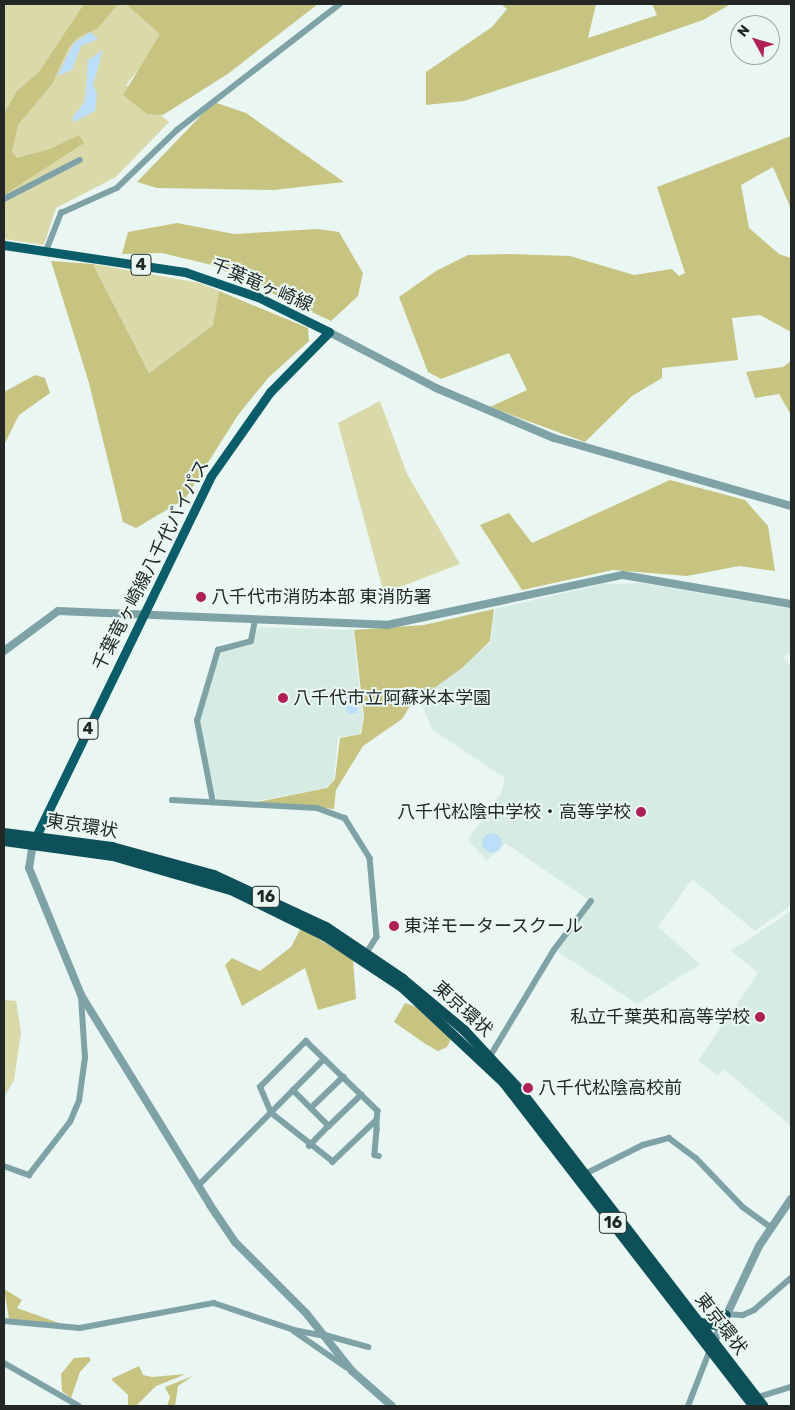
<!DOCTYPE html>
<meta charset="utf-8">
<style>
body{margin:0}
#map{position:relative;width:795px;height:1410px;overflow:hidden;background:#e9f6f2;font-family:Rubik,"Noto Sans JP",sans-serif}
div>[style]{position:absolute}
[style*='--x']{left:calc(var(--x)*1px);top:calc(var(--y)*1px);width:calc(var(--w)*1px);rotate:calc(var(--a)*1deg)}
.built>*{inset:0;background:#d6ebe4}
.green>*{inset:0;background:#dad9a9}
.forest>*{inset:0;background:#c7c482}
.water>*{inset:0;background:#bcdef9;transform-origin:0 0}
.round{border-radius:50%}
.minor>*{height:5.5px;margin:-2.75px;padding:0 2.75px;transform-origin:2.75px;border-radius:2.75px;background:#7fa2a7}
.tertiary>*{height:8px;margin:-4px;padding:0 4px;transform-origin:4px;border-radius:4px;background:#7fa2a7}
.primary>*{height:9px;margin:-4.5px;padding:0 4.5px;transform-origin:4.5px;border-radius:4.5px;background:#0b5e69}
.trunk>*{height:10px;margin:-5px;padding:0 5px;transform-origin:5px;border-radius:5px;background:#0e5059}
.dots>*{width:14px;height:14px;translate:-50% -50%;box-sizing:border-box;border:2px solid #e9f6f2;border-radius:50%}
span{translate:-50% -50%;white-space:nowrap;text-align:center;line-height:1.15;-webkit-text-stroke:4px #e9f6f2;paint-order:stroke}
.shield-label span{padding:1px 4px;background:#e9f6f2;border:1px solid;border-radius:4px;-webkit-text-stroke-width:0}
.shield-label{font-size:16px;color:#232827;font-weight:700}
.street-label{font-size:18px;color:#232827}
.poi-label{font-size:18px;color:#232827}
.left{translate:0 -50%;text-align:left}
.right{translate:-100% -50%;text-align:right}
.frame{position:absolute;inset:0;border:5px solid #232827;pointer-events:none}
.north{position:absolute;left:730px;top:15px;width:50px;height:50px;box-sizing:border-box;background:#e9f6f2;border:1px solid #9aa4a1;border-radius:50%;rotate:309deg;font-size:14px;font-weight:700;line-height:20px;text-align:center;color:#232827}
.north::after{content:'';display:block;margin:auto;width:18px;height:22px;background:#af2057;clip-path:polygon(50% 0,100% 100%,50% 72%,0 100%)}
</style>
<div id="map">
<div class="built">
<i style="clip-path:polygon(640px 583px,791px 609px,791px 651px,784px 657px,791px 667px,791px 905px,755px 931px,692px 879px,658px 927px,700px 964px,637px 1004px,557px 951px,593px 903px,505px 843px,487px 860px,468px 840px,502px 792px,505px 778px,432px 729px,420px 700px,491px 642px,495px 609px,603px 584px)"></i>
<i style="clip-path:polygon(259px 627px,353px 630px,363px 718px,360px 734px,338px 737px,334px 779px,326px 788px,250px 802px,217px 801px,199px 723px,220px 651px,253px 639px)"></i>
<i style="clip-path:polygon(791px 911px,791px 1126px,724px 1069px,718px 1076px,698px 1061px,758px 973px,731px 951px)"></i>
</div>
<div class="green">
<i style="clip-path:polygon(4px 4px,141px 4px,172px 27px,126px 85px,169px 122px,116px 177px,56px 208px,44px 245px,4px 239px)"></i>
<i style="clip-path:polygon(93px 264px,200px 283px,219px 291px,214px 324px,149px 373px)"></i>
<i style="clip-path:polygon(380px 401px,407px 474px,460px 564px,384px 593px,338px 423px)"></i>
<i style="clip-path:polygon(4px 1000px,16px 1001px,21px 1033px,14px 1080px,4px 1097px)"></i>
</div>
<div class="forest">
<i style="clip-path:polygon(84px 4px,118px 4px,98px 28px,77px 38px,68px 49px,52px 84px,18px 125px,12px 152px,17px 158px,50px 149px,79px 135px,84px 143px,4px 195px,4px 114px,17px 91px,39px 72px)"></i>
<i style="clip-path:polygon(126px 4px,318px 4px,229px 73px,163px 115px,147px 114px,123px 95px,160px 34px)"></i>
<i style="clip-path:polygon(501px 4px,596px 4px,588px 38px,657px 15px,652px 4px,731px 4px,703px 20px,562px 69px,464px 101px,426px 105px,426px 72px,492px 27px,507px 9px)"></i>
<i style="clip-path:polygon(214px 102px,246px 113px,344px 182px,274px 190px,157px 188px,137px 182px)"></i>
<i style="clip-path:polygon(791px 136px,791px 209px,773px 167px,741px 185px,749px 228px,779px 254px,791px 258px,791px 332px,760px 315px,732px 318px,738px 360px,662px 368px,662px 378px,632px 396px,585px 442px,490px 407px,527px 390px,509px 353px,441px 379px,428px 372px,399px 297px,436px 271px,468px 255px,509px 254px,570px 256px,634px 275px,672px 269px,679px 276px,685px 273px,657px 187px)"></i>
<i style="clip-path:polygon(177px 223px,234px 234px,317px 229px,339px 232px,363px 273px,358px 296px,331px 321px,212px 265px,162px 253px,122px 254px,128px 232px)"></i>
<i style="clip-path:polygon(51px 261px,93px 264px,149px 373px,213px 325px,219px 291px,308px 328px,309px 341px,268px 378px,238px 415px,185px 499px,136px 528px,123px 522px,89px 383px)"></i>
<i style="clip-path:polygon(791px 361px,791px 415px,779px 394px,755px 398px,746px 372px,783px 367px)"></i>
<i style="clip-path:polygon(35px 375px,45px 378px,50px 393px,19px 415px,4px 445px,4px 392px)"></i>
<i style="clip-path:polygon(670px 480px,745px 500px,768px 526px,775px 571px,739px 566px,687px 576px,613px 570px,522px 590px,480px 525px,509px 513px,532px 543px)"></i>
<i style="clip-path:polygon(494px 609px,490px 641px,462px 668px,419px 699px,415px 698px,402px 719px,363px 746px,336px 790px,334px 809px,257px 802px,327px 788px,335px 779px,340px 738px,361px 734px,364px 717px,354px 630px,424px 625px)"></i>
<i style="clip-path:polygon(301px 928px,353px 960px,356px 999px,318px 1010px,305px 968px,242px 1006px,225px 965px,232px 958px,260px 971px,291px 947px)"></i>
<i style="clip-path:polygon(405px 1003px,416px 1007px,452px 1037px,447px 1047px,438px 1051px,427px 1045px,394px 1022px)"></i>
<i style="clip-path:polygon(4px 1289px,22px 1300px,17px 1308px,62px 1324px,9px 1319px)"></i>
<i style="clip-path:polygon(89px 1357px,91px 1360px,80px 1372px,71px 1398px,62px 1391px,61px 1374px,74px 1358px)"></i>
<i style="clip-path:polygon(139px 1366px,143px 1375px,152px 1377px,186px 1374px,156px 1386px,136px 1406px,128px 1406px,128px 1395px,111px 1379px)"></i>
<i style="clip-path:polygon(193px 1376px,178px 1386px,175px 1406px,167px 1406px,170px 1397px,165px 1387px)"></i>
</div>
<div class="water">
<i style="clip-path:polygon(90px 32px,98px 39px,81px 46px,72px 70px,57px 76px,74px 43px)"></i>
<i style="clip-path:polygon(103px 50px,93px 85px,97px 93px,95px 111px,74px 122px,72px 118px,85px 101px,88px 60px)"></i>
<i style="left:356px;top:690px;width:23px;height:11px;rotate:85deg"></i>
<i class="round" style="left:482px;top:833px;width:20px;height:20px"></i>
</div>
<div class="minor">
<i style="--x:4;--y:199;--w:85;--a:-27.2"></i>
<i style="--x:46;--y:251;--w:41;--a:-68.5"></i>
<i style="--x:61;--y:213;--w:61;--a:-24.1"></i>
<i style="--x:117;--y:188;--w:83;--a:-44"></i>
<i style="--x:177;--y:130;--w:206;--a:-37.7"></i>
<i style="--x:172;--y:800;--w:145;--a:3.2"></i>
<i style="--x:317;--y:808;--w:30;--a:20"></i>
<i style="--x:345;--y:818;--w:47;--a:58"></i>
<i style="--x:370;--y:858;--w:79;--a:84.9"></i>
<i style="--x:377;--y:937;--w:19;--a:122"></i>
<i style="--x:213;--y:803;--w:84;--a:-101"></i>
<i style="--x:197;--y:721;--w:74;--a:-73.5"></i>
<i style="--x:218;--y:650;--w:34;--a:-15"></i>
<i style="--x:251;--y:641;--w:21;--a:-79"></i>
<i style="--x:489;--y:1058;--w:126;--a:-59"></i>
<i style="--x:554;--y:950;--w:61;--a:-52.9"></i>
<i style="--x:293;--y:1090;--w:51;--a:45"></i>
<i style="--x:329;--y:1126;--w:28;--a:134"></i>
<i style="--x:311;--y:1108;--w:45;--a:-44.1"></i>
<i style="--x:377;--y:1120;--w:61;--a:136.3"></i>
<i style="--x:333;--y:1162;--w:79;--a:-141.7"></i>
<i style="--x:271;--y:1113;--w:28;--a:-113"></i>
<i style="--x:260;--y:1087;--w:65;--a:-45"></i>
<i style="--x:306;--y:1041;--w:100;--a:44.2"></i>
<i style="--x:378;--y:1111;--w:9;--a:96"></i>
<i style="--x:377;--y:1120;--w:10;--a:90"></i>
<i style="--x:377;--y:1130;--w:25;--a:95"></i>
<i style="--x:375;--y:1155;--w:4;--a:14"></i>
<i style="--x:329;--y:1126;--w:45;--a:-44.1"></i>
<i style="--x:4;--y:1166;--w:27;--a:20"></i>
<i style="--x:29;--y:1175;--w:67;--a:-52.3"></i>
<i style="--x:70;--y:1122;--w:23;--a:-67"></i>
<i style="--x:79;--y:1101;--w:43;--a:-82.1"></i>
<i style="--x:85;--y:1058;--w:60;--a:-93.8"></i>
<i style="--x:583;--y:1175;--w:67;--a:-26.6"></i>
<i style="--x:643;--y:1145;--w:27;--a:-15"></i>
<i style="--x:669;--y:1138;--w:34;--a:37"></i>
<i style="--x:696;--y:1158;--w:68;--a:46.2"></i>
<i style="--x:743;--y:1207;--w:34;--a:36"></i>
<i style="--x:198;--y:1186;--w:179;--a:-45.2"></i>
<i style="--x:727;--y:1314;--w:16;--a:4"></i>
<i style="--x:743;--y:1315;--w:12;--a:-24"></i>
<i style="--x:754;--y:1310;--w:49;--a:-40.9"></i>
<i style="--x:4;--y:1321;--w:76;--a:5.3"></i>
<i style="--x:80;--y:1328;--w:136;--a:-10.6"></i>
<i style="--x:214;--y:1303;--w:84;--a:18.6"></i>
<i style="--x:294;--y:1330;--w:33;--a:11"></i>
<i style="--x:294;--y:1331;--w:63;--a:34.7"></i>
<i style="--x:325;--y:1335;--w:45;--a:15.6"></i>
<i style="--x:4;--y:1363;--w:86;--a:29.8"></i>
<i style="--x:755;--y:1398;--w:38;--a:-17"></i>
<i style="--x:688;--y:1406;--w:60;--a:-68.6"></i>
</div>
<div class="tertiary">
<i style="--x:329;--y:332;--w:121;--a:27.6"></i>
<i style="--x:436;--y:388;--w:128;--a:23"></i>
<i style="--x:554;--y:438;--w:247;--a:16"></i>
<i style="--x:4;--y:651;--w:67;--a:-36.5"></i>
<i style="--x:58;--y:611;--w:329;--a:2.4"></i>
<i style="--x:387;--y:625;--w:241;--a:-12"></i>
<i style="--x:623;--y:575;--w:170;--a:9.8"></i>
<i style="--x:33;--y:843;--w:25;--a:99"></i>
<i style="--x:29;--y:868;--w:137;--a:67.7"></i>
<i style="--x:81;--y:995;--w:246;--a:58.4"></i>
<i style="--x:210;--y:1205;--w:45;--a:56"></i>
<i style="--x:235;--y:1242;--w:100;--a:45"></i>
<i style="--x:306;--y:1313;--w:74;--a:51.6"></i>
<i style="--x:352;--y:1371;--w:53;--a:41.2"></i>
<i style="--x:712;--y:1346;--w:110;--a:-64.8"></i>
<i style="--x:759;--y:1246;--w:57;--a:-55.8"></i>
</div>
<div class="primary">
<i style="--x:4;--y:245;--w:183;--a:8.5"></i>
<i style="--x:185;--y:272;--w:77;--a:18.9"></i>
<i style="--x:258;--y:297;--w:79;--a:26.2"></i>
<i style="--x:329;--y:332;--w:84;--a:134.5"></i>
<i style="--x:270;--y:392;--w:103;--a:125.1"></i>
<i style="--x:211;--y:476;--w:407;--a:115.9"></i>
</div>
<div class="trunk">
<i style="--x:4;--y:833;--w:109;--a:7.4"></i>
<i style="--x:112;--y:847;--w:106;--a:15.4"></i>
<i style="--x:214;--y:875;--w:123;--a:24.9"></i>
<i style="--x:326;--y:927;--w:93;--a:34"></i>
<i style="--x:403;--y:979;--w:80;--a:39.9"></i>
<i style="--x:464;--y:1030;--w:82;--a:47"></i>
<i style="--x:520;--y:1090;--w:399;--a:52.4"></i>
<i style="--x:4;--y:841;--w:110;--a:7.8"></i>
<i style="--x:113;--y:856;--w:123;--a:16.1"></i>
<i style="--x:231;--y:890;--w:105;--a:26.1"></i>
<i style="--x:325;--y:936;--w:94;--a:33.7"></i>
<i style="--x:403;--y:988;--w:139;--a:43.2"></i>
<i style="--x:504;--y:1083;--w:408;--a:52.3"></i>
<i style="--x:700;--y:1323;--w:17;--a:7"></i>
<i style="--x:717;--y:1325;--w:13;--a:-48"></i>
</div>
<div class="dots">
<i style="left:201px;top:597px;background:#af2057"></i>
<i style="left:283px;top:698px;background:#af2057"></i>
<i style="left:641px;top:812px;background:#af2057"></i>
<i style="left:394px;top:926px;background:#af2057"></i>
<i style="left:760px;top:1017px;background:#af2057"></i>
<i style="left:528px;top:1088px;background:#af2057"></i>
</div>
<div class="shield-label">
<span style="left:141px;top:265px">4</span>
<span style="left:88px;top:729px">4</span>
<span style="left:266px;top:897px">16</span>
<span style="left:613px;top:1223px">16</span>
</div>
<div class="street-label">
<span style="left:262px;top:285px;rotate:23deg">千葉竜ヶ崎線</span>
<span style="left:151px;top:565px;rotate:-63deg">千葉竜ヶ崎線八千代バイパス</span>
<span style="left:82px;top:826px;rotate:9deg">東京環状</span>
<span style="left:463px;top:1009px;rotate:42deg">東京環状</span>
<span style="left:721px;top:1324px;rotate:52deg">東京環状</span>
</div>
<div class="poi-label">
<span class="left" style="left:211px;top:597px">八千代市消防本部 東消防署</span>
<span class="left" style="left:293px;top:698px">八千代市立阿蘇米本学園</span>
<span class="right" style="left:631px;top:812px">八千代松陰中学校・高等学校</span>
<span class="left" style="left:404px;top:926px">東洋モータースクール</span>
<span class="right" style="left:750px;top:1017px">私立千葉英和高等学校</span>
<span class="left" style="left:538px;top:1088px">八千代松陰高校前</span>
</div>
<div class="frame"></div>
<div class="north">N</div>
</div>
